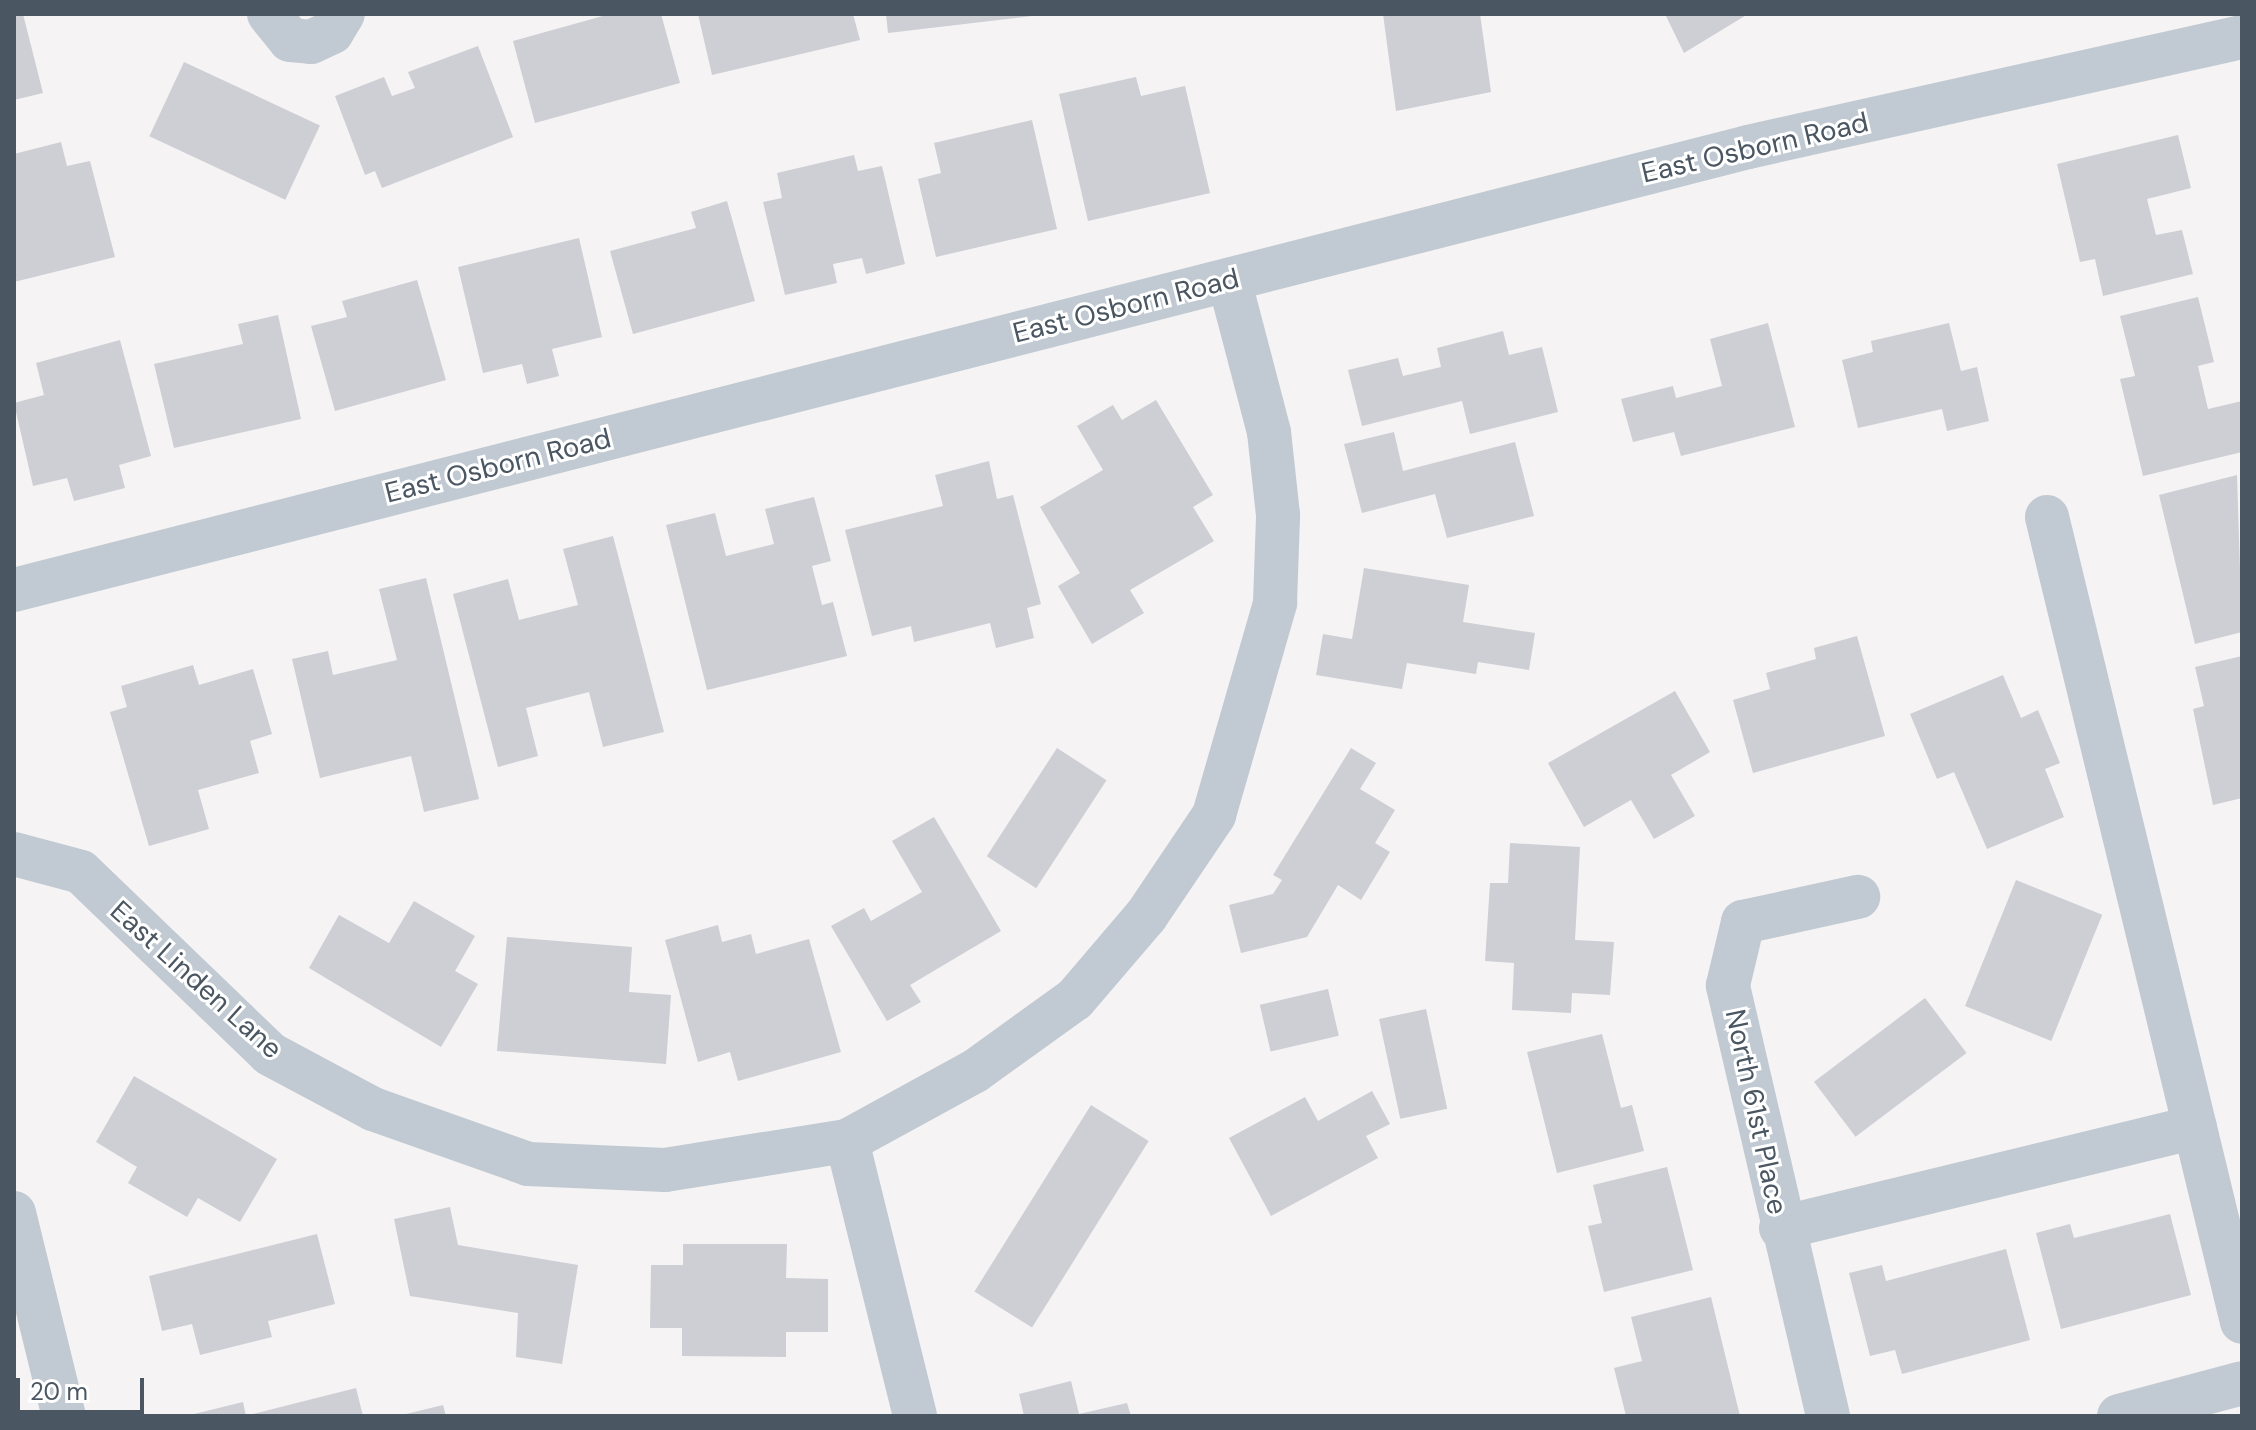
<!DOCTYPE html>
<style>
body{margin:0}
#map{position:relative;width:2256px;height:1430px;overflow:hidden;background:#f5f3f3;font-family:"DM Sans",sans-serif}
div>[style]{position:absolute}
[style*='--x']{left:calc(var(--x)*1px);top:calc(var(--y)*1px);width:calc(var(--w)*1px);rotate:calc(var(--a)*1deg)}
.building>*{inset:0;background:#cdcfd5;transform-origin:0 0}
.minor>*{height:44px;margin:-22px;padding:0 22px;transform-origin:22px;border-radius:22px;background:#c1cad2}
span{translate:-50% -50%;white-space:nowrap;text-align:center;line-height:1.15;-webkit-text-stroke:6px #fff;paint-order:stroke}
.street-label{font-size:28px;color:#4a5661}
.frame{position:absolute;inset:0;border:16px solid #4a5661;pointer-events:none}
.scale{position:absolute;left:16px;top:1378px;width:128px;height:36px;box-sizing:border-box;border:4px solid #4a5661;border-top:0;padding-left:10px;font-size:24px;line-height:28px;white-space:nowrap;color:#4a5661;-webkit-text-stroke:6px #fff;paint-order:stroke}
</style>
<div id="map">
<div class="building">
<i style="clip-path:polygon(14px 14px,23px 14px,43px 93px,14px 100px)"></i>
<i style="clip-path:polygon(610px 14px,661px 14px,680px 83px,535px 123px,513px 41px)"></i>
<i style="clip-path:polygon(698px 14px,853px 14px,860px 40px,712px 75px)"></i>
<i style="clip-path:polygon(886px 14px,1031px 14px,1032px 16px,888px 33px)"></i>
<i style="clip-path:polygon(1383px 14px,1480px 14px,1491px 92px,1396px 111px)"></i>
<i style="clip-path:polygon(1665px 14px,1748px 14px,1684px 53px)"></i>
<i style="clip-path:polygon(478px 46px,513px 137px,382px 188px,375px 171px,365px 175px,335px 96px,384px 77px,392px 96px,415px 88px,408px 72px)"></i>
<i style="left:184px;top:62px;width:150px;height:82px;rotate:25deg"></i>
<i style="clip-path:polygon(1136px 77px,1141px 96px,1185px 86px,1210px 193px,1088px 221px,1059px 94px)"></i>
<i style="clip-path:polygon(1032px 120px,1057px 229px,936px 257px,918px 179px,941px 173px,934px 143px)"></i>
<i style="clip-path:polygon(2178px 135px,2191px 188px,2147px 199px,2156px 235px,2182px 230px,2193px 274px,2103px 296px,2095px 259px,2080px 262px,2057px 164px)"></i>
<i style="clip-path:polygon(61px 142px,67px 166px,90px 161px,115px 257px,14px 282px,14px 154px)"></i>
<i style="clip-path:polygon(854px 155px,858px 171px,882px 166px,905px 264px,866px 274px,862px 258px,833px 264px,837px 283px,785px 295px,763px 202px,782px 198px,777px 173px)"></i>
<i style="clip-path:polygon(727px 201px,755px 301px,633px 334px,610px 251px,696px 228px,691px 212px)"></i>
<i style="clip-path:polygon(579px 238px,602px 337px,552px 349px,559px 376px,527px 384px,522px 364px,483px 373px,458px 267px)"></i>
<i style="clip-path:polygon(417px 280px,446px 380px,335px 411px,311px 326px,347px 317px,342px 301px)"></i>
<i style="clip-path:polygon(2198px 297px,2214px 362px,2198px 366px,2208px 409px,2242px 401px,2242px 452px,2143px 476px,2120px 379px,2135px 376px,2120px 316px)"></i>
<i style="clip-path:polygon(278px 315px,301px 419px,174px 448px,154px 364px,243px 344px,238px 324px)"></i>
<i style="clip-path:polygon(1768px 323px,1795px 427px,1681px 456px,1674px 432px,1633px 442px,1621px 399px,1673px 386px,1676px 398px,1722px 386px,1710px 339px)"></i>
<i style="clip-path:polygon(1949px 323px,1961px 371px,1977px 367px,1989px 421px,1947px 431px,1942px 409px,1858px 428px,1842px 360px,1873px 352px,1871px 341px)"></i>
<i style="clip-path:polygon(1503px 331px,1509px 355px,1542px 347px,1558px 412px,1470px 434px,1462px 401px,1362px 426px,1348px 370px,1398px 358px,1403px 376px,1441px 367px,1437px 348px)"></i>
<i style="clip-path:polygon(120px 340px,151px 456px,119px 465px,125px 488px,74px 501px,67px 478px,33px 486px,14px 403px,44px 395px,36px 363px)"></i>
<i style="clip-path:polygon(1156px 400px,1213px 495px,1193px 507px,1214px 541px,1130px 590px,1144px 613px,1092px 644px,1058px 586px,1080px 573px,1040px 507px,1103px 470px,1077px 426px,1113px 405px,1122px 420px)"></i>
<i style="clip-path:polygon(1394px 432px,1403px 471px,1515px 442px,1534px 516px,1447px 538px,1435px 494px,1362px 513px,1344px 444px)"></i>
<i style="clip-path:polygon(989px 461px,997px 499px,1013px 495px,1041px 604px,1027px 608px,1034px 638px,996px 648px,990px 623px,914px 642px,911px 626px,872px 636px,845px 530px,943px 506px,935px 475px)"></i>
<i style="clip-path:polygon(2237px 475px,2242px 632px,2195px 644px,2159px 495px)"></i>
<i style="clip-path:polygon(814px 497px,831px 561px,812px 566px,822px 605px,833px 602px,847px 656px,707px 690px,666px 525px,715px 513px,726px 556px,774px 544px,765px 509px)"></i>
<i style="clip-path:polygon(613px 536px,664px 732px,603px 747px,589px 692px,526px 708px,538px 756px,498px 767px,453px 594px,508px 579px,519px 620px,578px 605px,563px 549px)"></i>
<i style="clip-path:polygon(1364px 568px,1469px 585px,1463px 622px,1535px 633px,1529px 670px,1478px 662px,1476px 674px,1407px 663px,1402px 689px,1316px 675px,1323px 634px,1352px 639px)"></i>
<i style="clip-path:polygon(426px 578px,479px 799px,424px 812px,411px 756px,320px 778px,292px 659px,328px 651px,333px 675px,397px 660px,379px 589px)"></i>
<i style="clip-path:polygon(1857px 636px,1885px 736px,1753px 773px,1733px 700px,1770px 689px,1766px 673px,1816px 659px,1814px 648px)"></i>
<i style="clip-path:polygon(2242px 656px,2242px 798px,2213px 805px,2193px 709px,2204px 706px,2195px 667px)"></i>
<i style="clip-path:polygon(193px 665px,199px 685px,253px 669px,272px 734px,250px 741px,259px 773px,198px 790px,209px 829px,149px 846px,110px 712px,127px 707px,121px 686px)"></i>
<i style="clip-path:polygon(2003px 675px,2021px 718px,2038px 710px,2060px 763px,2045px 769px,2064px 817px,1987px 849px,1954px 772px,1937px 779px,1910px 714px)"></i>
<i style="clip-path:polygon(1675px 691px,1710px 752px,1671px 775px,1695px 816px,1654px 839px,1631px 800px,1584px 827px,1548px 763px)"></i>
<i style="left:1057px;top:748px;width:59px;height:129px;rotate:33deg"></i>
<i style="clip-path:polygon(1351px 748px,1376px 763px,1360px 789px,1395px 810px,1375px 843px,1390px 852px,1361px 900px,1338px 885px,1307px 937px,1241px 953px,1229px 905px,1273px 894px,1282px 880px,1273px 875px)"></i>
<i style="clip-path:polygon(934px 817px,1001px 931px,910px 985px,921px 1002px,887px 1021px,831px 926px,864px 908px,871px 921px,922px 892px,892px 841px)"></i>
<i style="clip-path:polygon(1510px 843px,1580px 847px,1575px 940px,1614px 942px,1610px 995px,1572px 993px,1571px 1013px,1512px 1010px,1514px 963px,1485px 961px,1490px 883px,1508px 883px)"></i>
<i style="left:2016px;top:880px;width:93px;height:136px;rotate:22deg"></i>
<i style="clip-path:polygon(414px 901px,475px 936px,455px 971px,478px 984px,441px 1047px,309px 968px,339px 915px,389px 943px)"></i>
<i style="clip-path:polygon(718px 925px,722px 942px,751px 934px,756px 954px,809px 939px,841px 1052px,738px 1081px,730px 1052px,698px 1062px,665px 940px)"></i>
<i style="clip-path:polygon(507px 937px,632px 947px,629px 992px,671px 995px,666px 1064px,497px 1051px)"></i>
<i style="left:1328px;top:989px;width:48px;height:70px;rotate:77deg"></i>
<i style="left:1925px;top:998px;width:69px;height:139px;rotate:53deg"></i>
<i style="left:1426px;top:1009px;width:102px;height:48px;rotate:78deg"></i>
<i style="clip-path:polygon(1602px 1034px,1621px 1108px,1632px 1105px,1644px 1151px,1557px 1173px,1527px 1052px)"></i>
<i style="clip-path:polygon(134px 1076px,277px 1159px,240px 1222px,198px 1198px,187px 1217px,128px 1183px,137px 1167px,96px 1142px)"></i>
<i style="clip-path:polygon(1372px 1091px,1390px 1124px,1366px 1136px,1378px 1158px,1271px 1216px,1229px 1138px,1305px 1097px,1318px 1121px)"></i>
<i style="left:1091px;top:1105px;width:68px;height:220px;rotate:32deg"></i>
<i style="clip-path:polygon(1667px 1167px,1693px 1270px,1604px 1292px,1588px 1226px,1602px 1223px,1593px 1185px)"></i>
<i style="clip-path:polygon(450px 1207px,458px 1245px,578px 1265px,562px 1364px,516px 1357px,518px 1313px,410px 1296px,394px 1219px)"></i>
<i style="clip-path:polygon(2170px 1214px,2191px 1295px,2061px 1329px,2036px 1233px,2070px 1224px,2074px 1238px)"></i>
<i style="clip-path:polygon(317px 1234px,335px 1304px,268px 1321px,272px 1337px,200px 1355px,192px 1324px,162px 1331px,149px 1276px)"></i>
<i style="clip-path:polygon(683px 1244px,787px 1244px,786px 1278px,828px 1279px,828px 1332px,786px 1332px,786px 1357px,682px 1356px,682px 1328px,650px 1328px,651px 1265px,683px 1265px)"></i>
<i style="clip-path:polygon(2006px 1249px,2030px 1340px,1902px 1374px,1895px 1350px,1870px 1356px,1849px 1273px,1882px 1265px,1886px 1281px)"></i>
<i style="clip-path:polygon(1711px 1297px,1740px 1416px,1626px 1416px,1614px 1368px,1642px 1361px,1631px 1317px)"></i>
<i style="clip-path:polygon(1071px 1381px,1079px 1414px,1127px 1403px,1131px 1416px,1024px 1416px,1019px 1394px)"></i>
<i style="clip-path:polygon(356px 1388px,363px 1416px,249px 1416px,249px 1415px)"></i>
<i style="clip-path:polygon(243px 1402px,246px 1416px,190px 1416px,190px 1415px)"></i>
<i style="clip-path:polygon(443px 1405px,446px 1416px,402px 1416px,402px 1415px)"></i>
</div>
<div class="minor">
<i style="--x:269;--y:14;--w:33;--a:51"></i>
<i style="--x:290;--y:40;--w:21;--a:5"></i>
<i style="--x:311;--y:42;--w:23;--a:-25"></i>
<i style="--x:332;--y:32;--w:21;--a:-59"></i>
<i style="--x:2047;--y:517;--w:828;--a:76.38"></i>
<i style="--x:14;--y:590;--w:1790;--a:-14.33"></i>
<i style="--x:1748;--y:147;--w:506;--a:-12.55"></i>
<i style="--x:14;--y:854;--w:69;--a:15"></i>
<i style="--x:81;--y:872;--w:262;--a:43.9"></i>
<i style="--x:270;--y:1054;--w:117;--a:28.1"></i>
<i style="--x:373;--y:1109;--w:164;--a:19.5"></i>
<i style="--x:528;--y:1164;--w:137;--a:2.5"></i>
<i style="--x:665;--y:1170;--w:184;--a:-9.1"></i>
<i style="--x:847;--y:1141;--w:146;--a:-28.7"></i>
<i style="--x:975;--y:1071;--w:123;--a:-35.8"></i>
<i style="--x:1075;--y:999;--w:109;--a:-49.5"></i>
<i style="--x:1146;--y:916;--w:122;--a:-56"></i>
<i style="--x:1214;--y:815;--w:221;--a:-73.9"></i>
<i style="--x:1275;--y:603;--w:88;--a:-88"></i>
<i style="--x:1278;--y:515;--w:83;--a:-96.2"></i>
<i style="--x:1269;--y:432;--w:157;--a:-104.7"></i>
<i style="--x:847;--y:1141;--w:283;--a:76.1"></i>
<i style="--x:14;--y:1213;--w:209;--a:76.2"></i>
<i style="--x:1781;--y:1228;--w:426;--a:-13.7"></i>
<i style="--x:1828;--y:1416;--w:442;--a:-103.1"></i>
<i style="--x:1728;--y:985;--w:65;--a:-76.6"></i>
<i style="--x:1743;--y:922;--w:118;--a:-12.3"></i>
<i style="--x:2119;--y:1416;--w:127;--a:-15"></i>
</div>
<div class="street-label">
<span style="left:1755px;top:148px;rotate:-13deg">East Osborn Road</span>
<span style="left:1126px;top:306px;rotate:-14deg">East Osborn Road</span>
<span style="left:498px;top:466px;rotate:-14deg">East Osborn Road</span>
<span style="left:196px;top:980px;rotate:42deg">East Linden Lane</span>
<span style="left:1756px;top:1112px;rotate:78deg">North 61st Place</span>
</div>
<div class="frame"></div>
<div class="scale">20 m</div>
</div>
